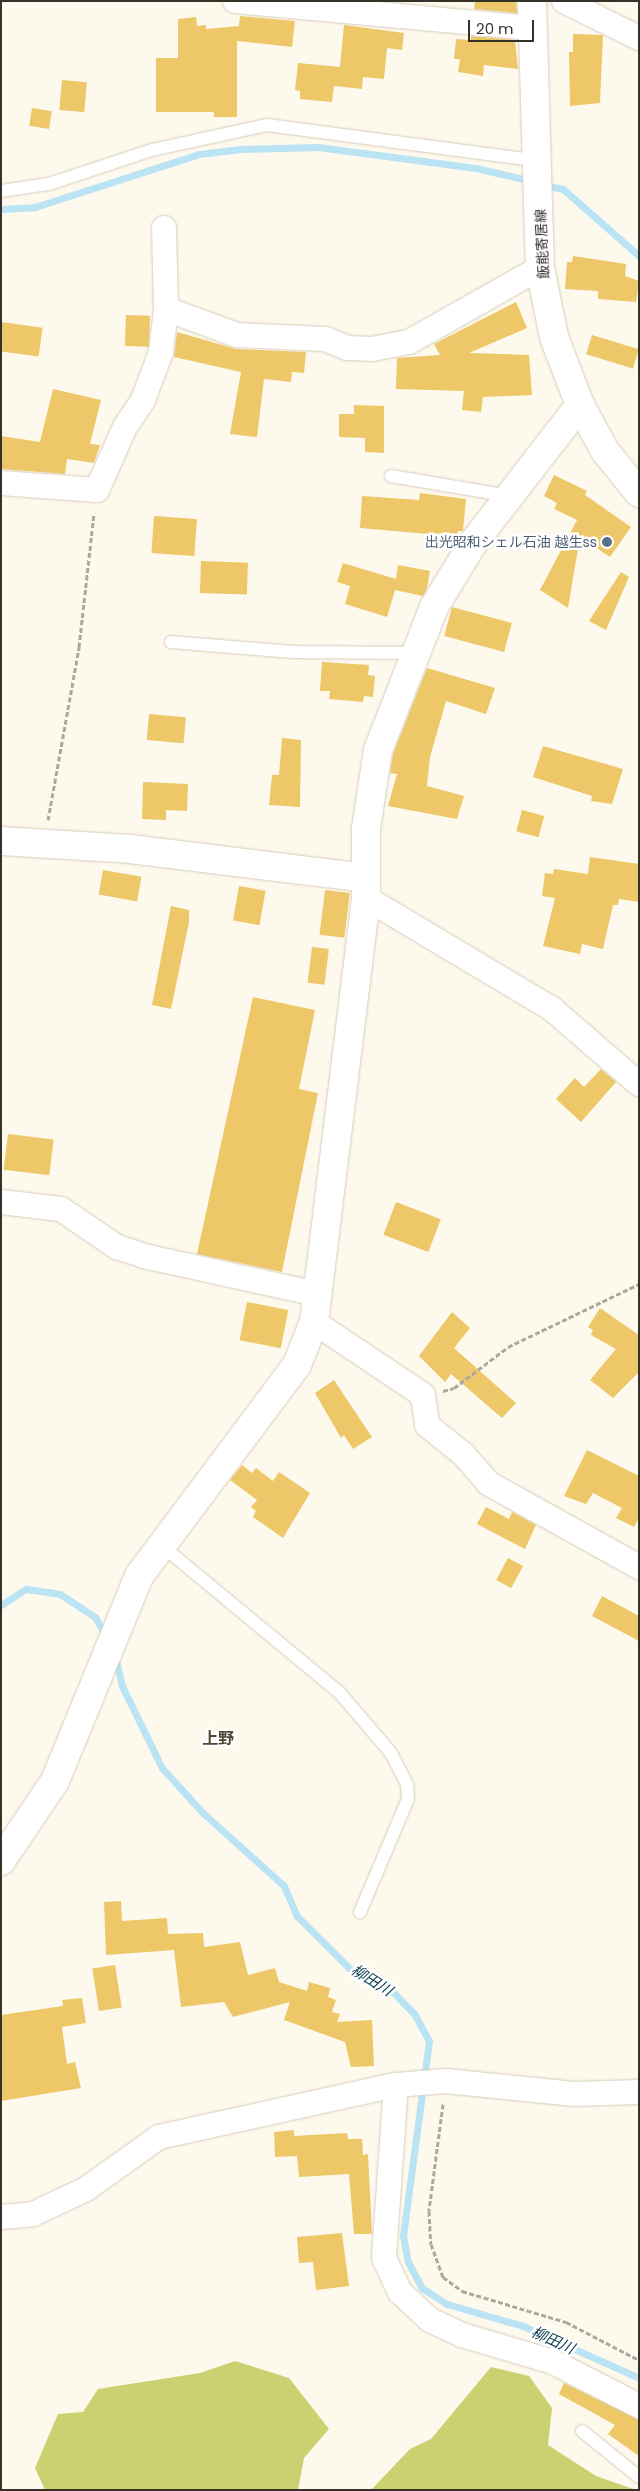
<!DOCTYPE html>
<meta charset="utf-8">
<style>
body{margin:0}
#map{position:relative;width:640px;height:2491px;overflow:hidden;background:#fef9ed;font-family:Poppins,"Noto Sans JP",sans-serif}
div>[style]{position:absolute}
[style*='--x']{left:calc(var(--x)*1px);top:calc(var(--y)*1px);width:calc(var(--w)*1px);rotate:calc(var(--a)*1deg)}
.forest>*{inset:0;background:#cbd170}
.stream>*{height:7px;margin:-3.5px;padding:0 3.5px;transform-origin:3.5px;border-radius:3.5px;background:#bae3f4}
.building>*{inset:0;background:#edc768;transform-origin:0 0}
.path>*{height:3px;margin-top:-1.5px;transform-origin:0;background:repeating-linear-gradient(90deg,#aca89e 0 5px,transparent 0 7.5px)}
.roads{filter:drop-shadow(0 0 1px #d5cdba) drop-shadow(0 0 1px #d5cdba)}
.lane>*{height:12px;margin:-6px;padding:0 6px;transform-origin:6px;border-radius:6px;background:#fff}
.street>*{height:24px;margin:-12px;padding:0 12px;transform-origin:12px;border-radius:12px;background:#fff}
.secondary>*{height:28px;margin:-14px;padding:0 14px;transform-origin:14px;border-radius:14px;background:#fff}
.primary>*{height:28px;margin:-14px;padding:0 14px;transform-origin:14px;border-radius:14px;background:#fff}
.dots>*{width:14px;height:14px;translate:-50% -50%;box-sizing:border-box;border:2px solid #fff;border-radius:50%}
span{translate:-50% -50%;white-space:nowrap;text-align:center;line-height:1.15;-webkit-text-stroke:5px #fff;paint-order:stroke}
.street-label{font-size:14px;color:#35322a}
.service-label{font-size:14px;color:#4e5e75}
.right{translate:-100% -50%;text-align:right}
.water-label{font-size:15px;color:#0d4354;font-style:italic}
.quarter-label{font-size:16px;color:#4d4635;font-weight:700}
.frame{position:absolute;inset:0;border:2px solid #35322a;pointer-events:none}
.scale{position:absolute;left:468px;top:20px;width:66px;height:22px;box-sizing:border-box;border:2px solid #35322a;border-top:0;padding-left:6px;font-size:15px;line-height:18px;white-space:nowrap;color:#35322a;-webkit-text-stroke:4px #fff;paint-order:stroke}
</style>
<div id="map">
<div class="forest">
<i style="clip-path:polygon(235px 2361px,289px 2378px,329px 2429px,304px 2458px,298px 2490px,45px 2490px,35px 2468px,58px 2414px,83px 2412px,98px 2389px,200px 2373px)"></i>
<i style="clip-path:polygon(491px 2367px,529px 2376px,552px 2408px,548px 2445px,596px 2476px,636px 2490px,371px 2490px,410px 2449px,431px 2439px)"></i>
</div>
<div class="stream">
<i style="--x:544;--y:185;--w:19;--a:12"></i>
<i style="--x:563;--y:189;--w:101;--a:41.4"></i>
<i style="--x:1;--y:209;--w:34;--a:-3"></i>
<i style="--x:35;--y:207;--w:172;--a:-17.9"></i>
<i style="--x:199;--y:154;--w:42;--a:-6.8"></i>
<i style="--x:241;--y:149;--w:77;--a:-1.5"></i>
<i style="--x:318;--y:147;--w:159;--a:7.6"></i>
<i style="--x:476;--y:168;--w:57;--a:13.3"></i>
<i style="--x:1;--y:1605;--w:30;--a:-33"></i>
<i style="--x:26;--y:1589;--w:34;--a:8"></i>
<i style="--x:60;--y:1594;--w:42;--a:33.3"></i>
<i style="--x:95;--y:1617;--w:24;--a:60"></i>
<i style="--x:115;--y:1656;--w:31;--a:77"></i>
<i style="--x:122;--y:1686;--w:91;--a:64"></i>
<i style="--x:162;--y:1768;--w:61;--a:47.7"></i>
<i style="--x:203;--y:1813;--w:109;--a:42"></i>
<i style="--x:284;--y:1886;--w:33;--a:67"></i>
<i style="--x:297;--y:1916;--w:74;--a:45"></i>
<i style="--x:349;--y:1968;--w:50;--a:28.6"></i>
<i style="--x:393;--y:1992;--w:32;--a:46"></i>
<i style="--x:415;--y:2015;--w:30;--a:62"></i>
<i style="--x:429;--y:2041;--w:196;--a:97.6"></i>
<i style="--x:403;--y:2235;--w:27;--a:80"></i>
<i style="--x:408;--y:2262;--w:30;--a:62"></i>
<i style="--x:422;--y:2288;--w:30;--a:33"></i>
<i style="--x:447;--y:2304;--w:79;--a:16.1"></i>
<i style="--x:523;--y:2326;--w:127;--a:24.1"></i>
</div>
<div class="building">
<i style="clip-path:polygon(475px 1px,516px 1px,517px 13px,474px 9px)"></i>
<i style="clip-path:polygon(240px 16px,295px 21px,292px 47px,237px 41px,237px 117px,214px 117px,214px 112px,156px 112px,156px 58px,178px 58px,178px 19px,196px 17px,197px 26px,206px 25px,206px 29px,239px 26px)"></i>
<i style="clip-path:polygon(344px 25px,404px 33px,402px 50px,387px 48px,384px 79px,363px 77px,362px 89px,334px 86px,332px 102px,300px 99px,300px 91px,295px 90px,298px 63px,340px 67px)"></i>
<i style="clip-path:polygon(573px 34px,603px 35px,600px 103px,570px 106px,569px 52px,573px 52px)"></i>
<i style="clip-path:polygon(471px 36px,515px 40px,518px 69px,484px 65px,483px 76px,458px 72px,460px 59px,454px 59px,456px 39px,471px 40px)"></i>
<i style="left:62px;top:80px;width:25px;height:30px;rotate:5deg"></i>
<i style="left:32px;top:108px;width:20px;height:18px;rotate:9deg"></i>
<i style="clip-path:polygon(573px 256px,626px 264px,625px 276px,639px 281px,636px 302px,598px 299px,598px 291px,565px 289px,567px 262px,572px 262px)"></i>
<i style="clip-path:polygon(516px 302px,527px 328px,469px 353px,529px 355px,532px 395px,483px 397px,481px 412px,462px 410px,464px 391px,396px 389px,397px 358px,440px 355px,434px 344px)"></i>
<i style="left:126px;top:315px;width:24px;height:31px;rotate:2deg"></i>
<i style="left:1px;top:322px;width:42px;height:29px;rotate:8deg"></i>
<i style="clip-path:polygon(177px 332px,236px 349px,306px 352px,304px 373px,292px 372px,291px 382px,264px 379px,257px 437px,230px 434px,241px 372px,174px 357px)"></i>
<i style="left:592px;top:335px;width:49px;height:20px;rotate:17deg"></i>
<i style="clip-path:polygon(53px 389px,101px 400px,90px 444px,100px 445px,94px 463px,67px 459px,65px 474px,1px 469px,1px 436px,40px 442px)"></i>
<i style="clip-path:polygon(354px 405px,384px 406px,384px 453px,365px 452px,365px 438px,339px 437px,339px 414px,354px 414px)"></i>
<i style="clip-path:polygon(554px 475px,587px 491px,585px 495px,631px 527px,610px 557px,580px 537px,568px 608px,540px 590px,577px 520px,554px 509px,557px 503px,544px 496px)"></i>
<i style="clip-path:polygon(420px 493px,466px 499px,463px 531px,458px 531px,456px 541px,440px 539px,440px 535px,360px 528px,362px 496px,419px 500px)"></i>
<i style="left:154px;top:516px;width:43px;height:37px;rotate:4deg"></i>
<i style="left:201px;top:561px;width:47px;height:32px;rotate:2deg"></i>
<i style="clip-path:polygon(343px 563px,396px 579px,398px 565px,430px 571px,427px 588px,423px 596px,395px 590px,387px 617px,345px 604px,350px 586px,337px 582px)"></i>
<i style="clip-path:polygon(621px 572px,629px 577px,606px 630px,589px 621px)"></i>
<i style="left:452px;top:607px;width:62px;height:30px;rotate:15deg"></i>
<i style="clip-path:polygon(322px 662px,369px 665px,368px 675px,375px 676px,373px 697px,364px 696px,363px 702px,329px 699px,330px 691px,320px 691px)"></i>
<i style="clip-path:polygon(427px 668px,495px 688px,486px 714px,446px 701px,430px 757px,427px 786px,464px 796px,457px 819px,388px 806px,397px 774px,390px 773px,393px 754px)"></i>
<i style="left:149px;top:714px;width:37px;height:26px;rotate:5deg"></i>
<i style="clip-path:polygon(282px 738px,301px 740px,300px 807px,269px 805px,272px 775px,279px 775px)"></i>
<i style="clip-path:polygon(543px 746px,623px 769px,612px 804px,591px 801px,592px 796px,533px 777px)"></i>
<i style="clip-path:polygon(143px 782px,188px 784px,187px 811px,166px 810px,166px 820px,142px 819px)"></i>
<i style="left:522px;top:810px;width:23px;height:22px;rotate:15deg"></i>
<i style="clip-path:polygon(590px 857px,639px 864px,639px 902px,619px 899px,618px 905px,613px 905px,603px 949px,582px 944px,580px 954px,543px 946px,555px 898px,542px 896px,545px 873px,553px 874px,554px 869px,588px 874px)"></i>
<i style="left:103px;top:870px;width:39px;height:25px;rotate:10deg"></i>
<i style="left:239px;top:886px;width:27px;height:35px;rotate:10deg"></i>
<i style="left:325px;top:890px;width:25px;height:45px;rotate:7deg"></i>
<i style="clip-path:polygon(171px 906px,189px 910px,189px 922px,171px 1009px,152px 1005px)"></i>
<i style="left:312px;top:947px;width:17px;height:36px;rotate:7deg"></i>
<i style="clip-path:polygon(253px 997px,315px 1010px,299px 1089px,318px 1093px,282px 1272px,197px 1254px)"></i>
<i style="clip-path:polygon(601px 1069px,616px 1082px,581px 1122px,556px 1099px,575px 1078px,584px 1087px)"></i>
<i style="left:8px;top:1134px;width:46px;height:36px;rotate:7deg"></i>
<i style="left:396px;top:1202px;width:48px;height:35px;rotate:21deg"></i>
<i style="left:247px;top:1302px;width:42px;height:39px;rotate:11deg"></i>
<i style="clip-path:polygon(600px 1308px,639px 1335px,639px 1372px,613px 1398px,590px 1380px,616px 1349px,591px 1335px,593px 1330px,588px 1327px)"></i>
<i style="clip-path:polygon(452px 1312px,470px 1328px,454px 1348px,516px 1403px,502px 1418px,451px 1374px,445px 1382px,419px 1356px)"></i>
<i style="clip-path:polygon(334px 1380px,372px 1437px,353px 1449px,344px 1435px,341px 1438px,315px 1393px)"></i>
<i style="clip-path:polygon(587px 1450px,639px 1476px,639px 1518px,634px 1527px,616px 1518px,622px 1508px,593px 1493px,586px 1504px,564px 1496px)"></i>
<i style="clip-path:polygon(242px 1465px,252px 1473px,256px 1468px,273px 1481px,279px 1472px,310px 1493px,283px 1538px,253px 1517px,256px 1511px,251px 1507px,257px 1500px,230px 1480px)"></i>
<i style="clip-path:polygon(486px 1507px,509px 1519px,512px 1512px,536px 1525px,525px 1549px,477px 1524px)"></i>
<i style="left:508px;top:1558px;width:17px;height:25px;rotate:28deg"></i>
<i style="clip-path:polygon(602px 1596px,639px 1616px,639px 1641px,592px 1616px)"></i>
<i style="clip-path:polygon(121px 1901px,122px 1921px,167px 1918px,168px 1934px,203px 1933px,204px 1947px,240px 1942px,248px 1975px,275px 1968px,279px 1982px,307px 1991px,309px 1982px,330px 1988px,328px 1997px,336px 2000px,332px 2012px,340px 2014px,337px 2022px,372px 2020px,374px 2066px,351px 2067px,345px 2042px,284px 2020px,290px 2002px,233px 2017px,224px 2002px,181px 2007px,174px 1950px,106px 1955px,104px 1902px)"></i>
<i style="left:115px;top:1965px;width:43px;height:23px;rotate:81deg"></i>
<i style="clip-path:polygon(82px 1998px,86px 2023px,62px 2027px,67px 2064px,75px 2062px,81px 2088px,1px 2101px,1px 2015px,63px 2006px,62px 2000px)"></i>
<i style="clip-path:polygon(294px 2130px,294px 2136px,347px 2133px,348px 2139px,362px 2139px,363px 2155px,368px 2154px,372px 2234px,354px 2234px,349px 2174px,299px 2177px,297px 2156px,275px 2157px,274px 2132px)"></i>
<i style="clip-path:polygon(342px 2233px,349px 2286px,316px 2290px,313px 2262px,299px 2263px,297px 2237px)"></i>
<i style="clip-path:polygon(564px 2383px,639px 2420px,639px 2456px,608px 2434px,615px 2425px,559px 2394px)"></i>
</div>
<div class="path">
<i style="--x:48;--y:820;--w:176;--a:-79.8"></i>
<i style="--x:79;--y:647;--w:135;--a:-83.6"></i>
<i style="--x:443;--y:1391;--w:11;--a:-15"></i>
<i style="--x:454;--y:1388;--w:68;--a:-37.2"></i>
<i style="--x:508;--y:1347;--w:145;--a:-25.7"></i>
<i style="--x:443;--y:2104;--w:108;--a:97.5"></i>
<i style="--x:429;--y:2211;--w:33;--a:87"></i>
<i style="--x:431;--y:2244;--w:35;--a:70"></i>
<i style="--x:443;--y:2277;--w:24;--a:36"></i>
<i style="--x:462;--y:2291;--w:109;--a:16.6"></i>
<i style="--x:566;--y:2322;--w:82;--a:27.5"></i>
</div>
<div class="roads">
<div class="lane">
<i style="--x:1;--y:191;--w:49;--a:-8.3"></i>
<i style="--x:49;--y:184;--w:108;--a:-18.3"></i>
<i style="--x:152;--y:150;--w:118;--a:-12.3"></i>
<i style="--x:267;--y:125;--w:274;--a:7.5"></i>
<i style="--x:391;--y:476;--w:120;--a:9.6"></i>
<i style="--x:171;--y:642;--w:122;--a:4.7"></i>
<i style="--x:293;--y:652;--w:121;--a:0.5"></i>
<i style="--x:161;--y:1545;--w:231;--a:39.6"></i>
<i style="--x:339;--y:1692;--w:80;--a:49.6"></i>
<i style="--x:391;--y:1753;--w:36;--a:63"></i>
<i style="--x:407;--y:1785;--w:14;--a:86"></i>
<i style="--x:408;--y:1799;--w:123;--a:113"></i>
<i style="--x:582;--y:2431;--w:73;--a:38.9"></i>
</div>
<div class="street">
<i style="--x:235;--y:1;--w:299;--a:5.2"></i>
<i style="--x:564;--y:1;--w:84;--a:26.3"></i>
<i style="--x:166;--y:309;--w:76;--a:20.1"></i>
<i style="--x:237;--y:335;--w:88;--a:2.6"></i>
<i style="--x:325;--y:339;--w:24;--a:22"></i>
<i style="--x:347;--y:348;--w:25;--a:2"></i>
<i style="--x:372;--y:349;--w:38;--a:-11"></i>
<i style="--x:409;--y:342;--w:150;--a:-29.5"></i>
<i style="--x:1;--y:483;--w:96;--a:4.2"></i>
<i style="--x:97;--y:490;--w:69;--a:-66"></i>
<i style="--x:125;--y:427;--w:32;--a:-56"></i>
<i style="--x:143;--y:400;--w:51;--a:-69.4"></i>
<i style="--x:161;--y:352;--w:43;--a:-83.4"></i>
<i style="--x:166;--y:309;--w:81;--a:-91.4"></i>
<i style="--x:366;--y:898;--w:217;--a:30.8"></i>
<i style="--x:552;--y:1009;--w:115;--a:40.8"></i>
<i style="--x:1;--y:1202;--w:60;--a:6.7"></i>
<i style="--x:61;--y:1209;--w:68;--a:34.2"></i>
<i style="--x:117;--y:1247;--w:28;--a:18"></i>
<i style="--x:144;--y:1256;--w:177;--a:12.4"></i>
<i style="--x:314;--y:1322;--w:131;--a:33.8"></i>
<i style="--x:423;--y:1395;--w:30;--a:82"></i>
<i style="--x:427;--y:1425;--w:48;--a:39"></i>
<i style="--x:464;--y:1455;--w:37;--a:49"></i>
<i style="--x:488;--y:1483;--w:173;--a:29.1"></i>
<i style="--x:396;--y:2085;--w:173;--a:94"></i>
<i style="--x:384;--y:2258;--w:38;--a:65"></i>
<i style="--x:400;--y:2292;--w:41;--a:43"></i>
<i style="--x:430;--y:2320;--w:35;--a:25"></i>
<i style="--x:462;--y:2335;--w:95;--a:16.5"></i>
<i style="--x:553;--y:2362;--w:97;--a:27.1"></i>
<i style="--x:1;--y:2217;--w:32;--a:-5"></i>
<i style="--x:33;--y:2214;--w:59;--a:-25.3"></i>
<i style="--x:86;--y:2189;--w:90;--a:-35.5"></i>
<i style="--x:159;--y:2137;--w:243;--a:-12.4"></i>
<i style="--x:396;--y:2085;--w:50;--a:-4.6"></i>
<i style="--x:446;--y:2081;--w:129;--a:5.8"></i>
<i style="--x:574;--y:2094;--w:65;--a:-1.8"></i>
</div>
<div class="secondary">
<i style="--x:1;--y:841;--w:129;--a:3.5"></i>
<i style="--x:130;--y:849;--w:237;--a:7"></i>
<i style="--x:1;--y:1861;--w:97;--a:-56"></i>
<i style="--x:55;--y:1781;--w:222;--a:-67.7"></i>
<i style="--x:139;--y:1576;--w:264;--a:-53.2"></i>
<i style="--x:297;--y:1365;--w:46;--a:-68.4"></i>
<i style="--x:314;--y:1322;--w:427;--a:-83"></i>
<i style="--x:366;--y:898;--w:69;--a:-90"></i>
<i style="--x:366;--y:829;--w:80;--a:-81.4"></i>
<i style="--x:378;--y:750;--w:154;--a:-68.6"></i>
<i style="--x:434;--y:607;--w:75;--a:-58.6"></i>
<i style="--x:473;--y:543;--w:175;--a:-52.2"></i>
</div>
<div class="primary">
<i style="--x:532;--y:1;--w:267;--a:88.3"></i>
<i style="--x:540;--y:268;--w:70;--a:78.5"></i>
<i style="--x:554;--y:337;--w:73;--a:69.1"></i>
<i style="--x:580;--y:405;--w:52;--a:61.5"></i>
<i style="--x:605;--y:451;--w:54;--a:51"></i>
</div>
</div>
<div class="dots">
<i style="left:607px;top:542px;background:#5c6f8a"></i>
</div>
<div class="street-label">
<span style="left:542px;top:244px;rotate:-93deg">飯能寄居線</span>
</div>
<div class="service-label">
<span class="right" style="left:597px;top:542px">出光昭和シェル石油 越生ss</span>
</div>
<div class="water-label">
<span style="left:372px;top:1980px;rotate:32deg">柳田川</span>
<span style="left:553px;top:2340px;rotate:24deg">柳田川</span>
</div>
<div class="quarter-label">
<span style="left:218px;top:1739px">上野</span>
</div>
<div class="frame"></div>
<div class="scale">20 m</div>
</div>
